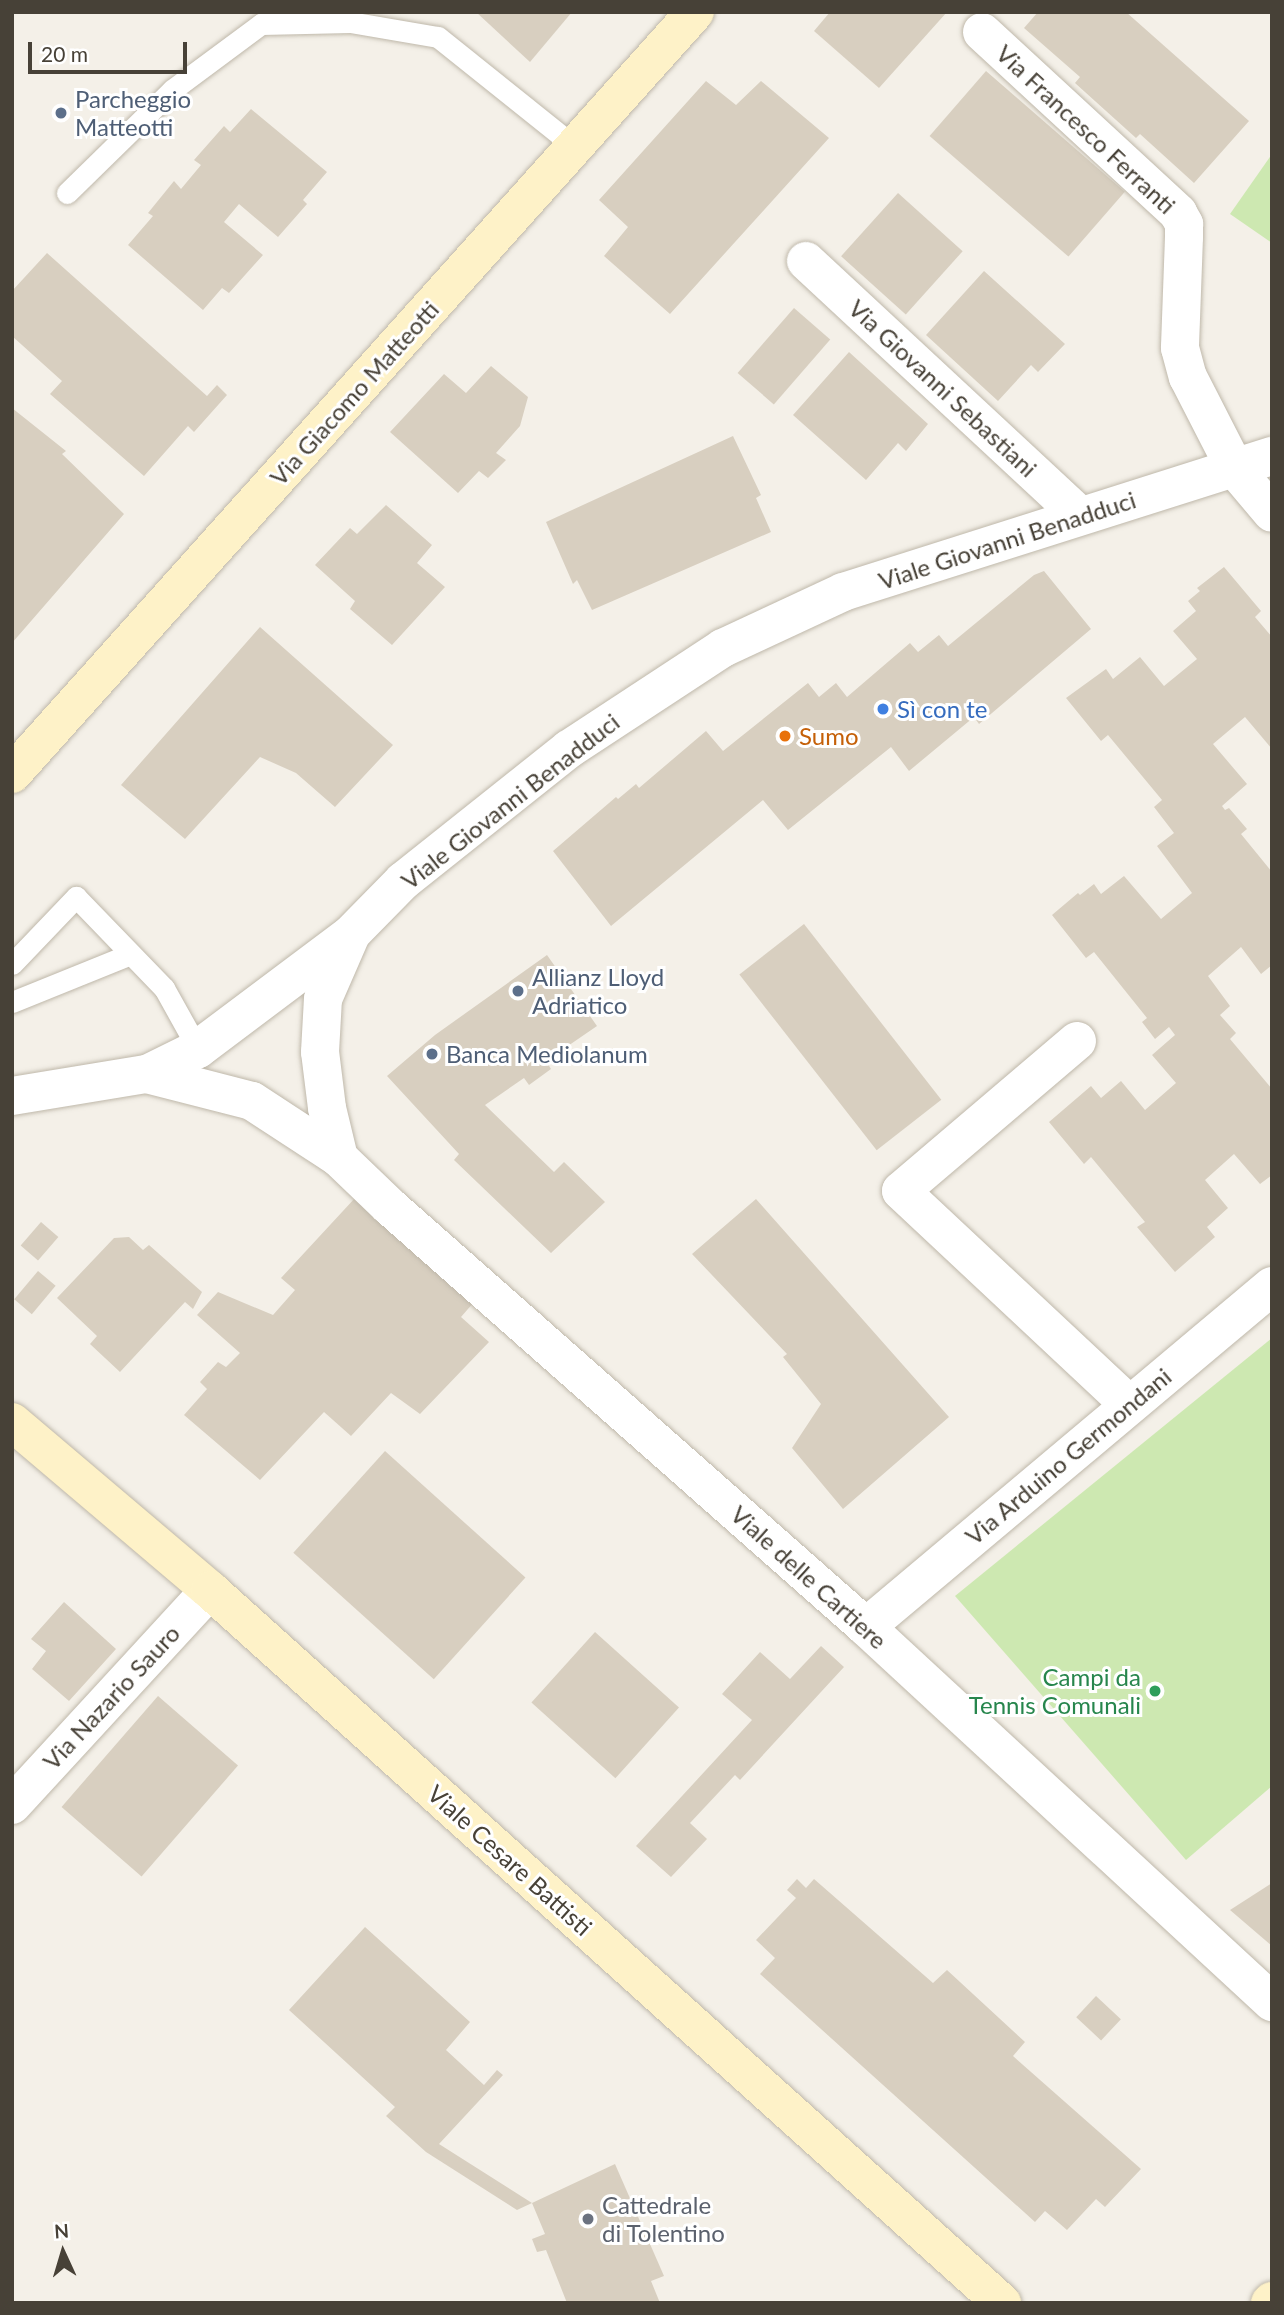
<!DOCTYPE html>
<meta charset="utf-8">
<style>
body{margin:0}
#map{position:relative;width:1284px;height:2315px;overflow:hidden;background:#f4f0e8;font-family:Lato,sans-serif}
div>[style]{position:absolute}
[style*='--x']{left:calc(var(--x)*1px);top:calc(var(--y)*1px);width:calc(var(--w)*1px);rotate:calc(var(--a)*1deg)}
.green>*{inset:0;background:#cde8b1}
.building>*{inset:0;background:#d8cfc0;transform-origin:0 0}
.roads{filter:drop-shadow(0 0 2px #bfb8aa) drop-shadow(0 0 2px #bfb8aa)}
.lane>*{height:21px;margin:-10.5px;padding:0 10.5px;transform-origin:10.5px;border-radius:10.5px;background:#fff}
.street>*{height:38px;margin:-19px;padding:0 19px;transform-origin:19px;border-radius:19px;background:#fff}
.secondary>*{height:38px;margin:-19px;padding:0 19px;transform-origin:19px;border-radius:19px;background:#fef2c8}
.dots>*{width:19px;height:19px;translate:-50% -50%;box-sizing:border-box;border:4px solid #fff;border-radius:50%}
span{translate:-50% -50%;white-space:nowrap;text-align:center;line-height:1.15;-webkit-text-stroke:6px #fff;paint-order:stroke}
.service-label{font-size:24px;color:#4e5e75}
.left{translate:0 -50%;text-align:left}
.street-label{font-size:24px;color:#474137}
.shop-label{font-size:24px;color:#366cbe}
.food-label{font-size:24px;color:#c56008}
.leisure-label{font-size:24px;color:#27864d}
.right{translate:-100% -50%;text-align:right}
.worship-label{font-size:24px;color:#5b616d}
.frame{position:absolute;inset:0;border:14px solid #474137;pointer-events:none}
.north{position:absolute;left:28px;top:2217px;width:70px;height:70px;-webkit-text-stroke:5px #fff;paint-order:stroke;rotate:356deg;font-size:19px;font-weight:700;line-height:28px;text-align:center;color:#474137}
.north::after{content:'';display:block;margin:auto;width:24px;height:32px;background:#474137;clip-path:polygon(50% 0,100% 100%,50% 72%,0 100%)}
.scale{position:absolute;left:28px;top:42px;width:159px;height:32px;box-sizing:border-box;border:4px solid #474137;border-top:0;padding-left:9px;font-size:21px;line-height:24px;white-space:nowrap;color:#474137;-webkit-text-stroke:5px #fff;paint-order:stroke}
</style>
<div id="map">
<div class="green">
<i style="clip-path:polygon(1272px 154px,1272px 243px,1230px 214px)"></i>
<i style="clip-path:polygon(1272px 1338px,1272px 1786px,1186px 1860px,955px 1596px)"></i>
</div>
<div class="building">
<i style="clip-path:polygon(476px 12px,572px 12px,530px 62px)"></i>
<i style="clip-path:polygon(830px 12px,947px 12px,879px 88px,814px 31px)"></i>
<i style="clip-path:polygon(1038px 12px,1126px 12px,1249px 121px,1194px 183px,1140px 134px,1136px 138px,1075px 83px,1080px 77px,1024px 28px)"></i>
<i style="left:986px;top:71px;width:184px;height:86px;rotate:41deg"></i>
<i style="clip-path:polygon(706px 81px,736px 105px,761px 81px,829px 138px,670px 314px,604px 256px,628px 227px,599px 200px)"></i>
<i style="clip-path:polygon(251px 109px,327px 172px,303px 200px,307px 204px,278px 237px,239px 204px,224px 222px,263px 255px,229px 293px,222px 288px,203px 310px,128px 245px,153px 216px,148px 213px,174px 181px,181px 189px,201px 165px,194px 160px,224px 126px,230px 132px)"></i>
<i style="left:898px;top:193px;width:87px;height:85px;rotate:42deg"></i>
<i style="clip-path:polygon(47px 253px,207px 396px,217px 385px,227px 395px,194px 432px,188px 426px,144px 476px,50px 394px,62px 381px,12px 336px,12px 291px)"></i>
<i style="clip-path:polygon(984px 271px,1065px 344px,1038px 372px,1031px 365px,998px 401px,926px 335px)"></i>
<i style="left:794px;top:308px;width:48px;height:86px;rotate:41deg"></i>
<i style="clip-path:polygon(849px 352px,928px 424px,906px 451px,898px 443px,866px 480px,793px 415px)"></i>
<i style="clip-path:polygon(491px 366px,528px 397px,520px 426px,496px 453px,506px 460px,488px 478px,479px 471px,458px 493px,390px 432px,444px 374px,466px 393px)"></i>
<i style="clip-path:polygon(12px 408px,66px 451px,62px 454px,124px 514px,12px 643px)"></i>
<i style="clip-path:polygon(733px 436px,761px 495px,756px 498px,771px 532px,592px 610px,577px 580px,573px 584px,546px 522px)"></i>
<i style="clip-path:polygon(386px 505px,432px 545px,417px 563px,445px 587px,392px 645px,350px 609px,355px 601px,315px 565px,350px 528px,357px 534px)"></i>
<i style="clip-path:polygon(1224px 567px,1261px 611px,1255px 617px,1272px 637px,1272px 749px,1245px 717px,1213px 744px,1247px 784px,1222px 806px,1225px 810px,1229px 808px,1247px 829px,1241px 834px,1272px 872px,1272px 965px,1261px 974px,1241px 947px,1208px 976px,1230px 1006px,1220px 1015px,1236px 1033px,1230px 1039px,1272px 1089px,1272px 1175px,1260px 1184px,1234px 1154px,1205px 1180px,1228px 1208px,1207px 1227px,1215px 1237px,1175px 1272px,1137px 1227px,1145px 1222px,1091px 1157px,1084px 1164px,1049px 1122px,1091px 1086px,1101px 1098px,1121px 1081px,1145px 1110px,1176px 1083px,1152px 1055px,1175px 1035px,1169px 1027px,1155px 1039px,1142px 1022px,1147px 1018px,1094px 952px,1086px 958px,1052px 915px,1078px 893px,1080px 895px,1094px 884px,1101px 894px,1124px 876px,1161px 919px,1192px 893px,1157px 846px,1174px 833px,1154px 807px,1162px 800px,1108px 735px,1101px 741px,1066px 698px,1106px 669px,1113px 679px,1140px 657px,1164px 686px,1197px 659px,1173px 631px,1196px 611px,1188px 601px,1200px 591px,1197px 588px)"></i>
<i style="clip-path:polygon(1044px 571px,1091px 629px,979px 724px,974px 717px,909px 771px,891px 747px,788px 830px,763px 800px,611px 926px,553px 851px,616px 797px,618px 799px,636px 784px,639px 788px,706px 731px,723px 751px,808px 683px,819px 697px,836px 683px,847px 697px,910px 643px,918px 652px,939px 635px,948px 646px,1034px 575px)"></i>
<i style="clip-path:polygon(260px 627px,393px 745px,335px 807px,296px 773px,260px 757px,185px 839px,121px 785px)"></i>
<i style="left:804px;top:924px;width:223px;height:82px;rotate:52deg"></i>
<i style="clip-path:polygon(547px 955px,597px 1026px,546px 1061px,551px 1069px,529px 1085px,524px 1078px,485px 1105px,554px 1172px,564px 1162px,605px 1202px,551px 1253px,454px 1160px,459px 1154px,387px 1076px,435px 1035px)"></i>
<i style="clip-path:polygon(355px 1198px,481px 1294px,461px 1317px,489px 1342px,420px 1414px,391px 1393px,351px 1436px,324px 1412px,260px 1480px,184px 1415px,207px 1389px,200px 1382px,218px 1362px,226px 1367px,240px 1353px,197px 1315px,218px 1292px,273px 1315px,295px 1290px,281px 1278px)"></i>
<i style="clip-path:polygon(756px 1199px,949px 1417px,843px 1509px,792px 1448px,821px 1404px,783px 1357px,787px 1354px,692px 1254px)"></i>
<i style="left:41px;top:1222px;width:23px;height:31px;rotate:41deg"></i>
<i style="clip-path:polygon(129px 1237px,143px 1250px,149px 1245px,202px 1292px,193px 1309px,185px 1302px,120px 1372px,90px 1344px,97px 1336px,57px 1298px,114px 1238px)"></i>
<i style="left:38px;top:1271px;width:23px;height:37px;rotate:40deg"></i>
<i style="left:385px;top:1451px;width:189px;height:137px;rotate:42deg"></i>
<i style="clip-path:polygon(64px 1602px,116px 1649px,69px 1701px,32px 1669px,46px 1651px,31px 1639px)"></i>
<i style="left:595px;top:1632px;width:113px;height:95px;rotate:42deg"></i>
<i style="clip-path:polygon(821px 1646px,844px 1667px,740px 1780px,735px 1775px,690px 1823px,707px 1839px,671px 1877px,636px 1846px,752px 1720px,722px 1694px,760px 1652px,790px 1679px)"></i>
<i style="left:158px;top:1696px;width:106px;height:147px;rotate:41deg"></i>
<i style="clip-path:polygon(797px 1879px,806px 1888px,814px 1879px,933px 1983px,947px 1970px,1025px 2042px,1013px 2056px,1141px 2169px,1105px 2207px,1096px 2199px,1067px 2230px,1045px 2211px,1035px 2222px,760px 1974px,775px 1958px,756px 1940px,796px 1898px,787px 1890px)"></i>
<i style="clip-path:polygon(1272px 1883px,1272px 1946px,1230px 1910px)"></i>
<i style="clip-path:polygon(365px 1927px,470px 2022px,446px 2050px,484px 2085px,497px 2070px,503px 2075px,439px 2144px,532px 2203px,517px 2210px,426px 2152px,386px 2116px,395px 2107px,289px 2010px)"></i>
<i style="left:1096px;top:1996px;width:34px;height:29px;rotate:43deg"></i>
<i style="clip-path:polygon(615px 2164px,664px 2276px,651px 2281px,660px 2303px,567px 2303px,546px 2250px,537px 2252px,532px 2239px,545px 2234px,532px 2203px)"></i>
</div>
<div class="roads">
<div class="lane">
<i style="--x:67;--y:193;--w:147;--a:-44.4"></i>
<i style="--x:172;--y:90;--w:111;--a:-36.6"></i>
<i style="--x:261;--y:24;--w:89;--a:-1.3"></i>
<i style="--x:350;--y:22;--w:89;--a:9.7"></i>
<i style="--x:438;--y:37;--w:174;--a:38.7"></i>
<i style="--x:12;--y:964;--w:93;--a:-46.3"></i>
<i style="--x:76;--y:897;--w:127;--a:46"></i>
<i style="--x:164;--y:988;--w:70;--a:60.9"></i>
<i style="--x:12;--y:1002;--w:128;--a:-22"></i>
</div>
<div class="street">
<i style="--x:982;--y:32;--w:267;--a:42.7"></i>
<i style="--x:1178;--y:213;--w:13;--a:61"></i>
<i style="--x:1184;--y:224;--w:13;--a:90"></i>
<i style="--x:1184;--y:237;--w:111;--a:92.1"></i>
<i style="--x:1180;--y:348;--w:30;--a:75"></i>
<i style="--x:1188;--y:377;--w:103;--a:62.9"></i>
<i style="--x:1235;--y:469;--w:57;--a:49.9"></i>
<i style="--x:806;--y:261;--w:373;--a:42.9"></i>
<i style="--x:1077;--y:1041;--w:231;--a:139.6"></i>
<i style="--x:901;--y:1191;--w:312;--a:43.1"></i>
<i style="--x:147;--y:1074;--w:108;--a:14.4"></i>
<i style="--x:252;--y:1101;--w:104;--a:33.2"></i>
<i style="--x:339;--y:1158;--w:69;--a:43.8"></i>
<i style="--x:389;--y:1206;--w:636;--a:41.43"></i>
<i style="--x:866;--y:1627;--w:553;--a:42.73"></i>
<i style="--x:12;--y:1096;--w:137;--a:-9.3"></i>
<i style="--x:147;--y:1074;--w:57;--a:-26.1"></i>
<i style="--x:198;--y:1049;--w:190;--a:-36.9"></i>
<i style="--x:350;--y:935;--w:76;--a:-45.5"></i>
<i style="--x:403;--y:881;--w:212;--a:-38.5"></i>
<i style="--x:569;--y:749;--w:184;--a:-33.3"></i>
<i style="--x:723;--y:648;--w:132;--a:-25"></i>
<i style="--x:843;--y:592;--w:450;--a:-17.6"></i>
<i style="--x:339;--y:1158;--w:51;--a:-103.5"></i>
<i style="--x:327;--y:1108;--w:56;--a:-97.1"></i>
<i style="--x:320;--y:1052;--w:53;--a:-86.8"></i>
<i style="--x:323;--y:999;--w:68;--a:-66.5"></i>
<i style="--x:866;--y:1627;--w:530;--a:-40.03"></i>
<i style="--x:12;--y:1805;--w:292;--a:-47.4"></i>
</div>
<div class="secondary">
<i style="--x:12;--y:774;--w:1023;--a:-48.13"></i>
<i style="--x:12;--y:1422;--w:260;--a:40.3"></i>
<i style="--x:210;--y:1590;--w:1066;--a:42"></i>
<i style="--x:1270;--y:2303;--w:3;--a:-45"></i>
</div>
</div>
<div class="dots">
<i style="left:61px;top:113px;background:#5c6f8a"></i>
<i style="left:883px;top:709px;background:#3f7fe0"></i>
<i style="left:785px;top:736px;background:#e8710a"></i>
<i style="left:518px;top:991px;background:#5c6f8a"></i>
<i style="left:432px;top:1054px;background:#5c6f8a"></i>
<i style="left:1155px;top:1691px;background:#2e9e5b"></i>
<i style="left:588px;top:2219px;background:#6b7280"></i>
</div>
<div class="service-label">
<span class="left" style="left:75px;top:113px">Parcheggio<br>Matteotti</span>
<span class="left" style="left:532px;top:991px">Allianz Lloyd<br>Adriatico</span>
<span class="left" style="left:446px;top:1054px">Banca Mediolanum</span>
</div>
<div class="street-label">
<span style="left:1086px;top:129px;rotate:43deg">Via Francesco Ferranti</span>
<span style="left:943px;top:388px;rotate:43deg">Via Giovanni Sebastiani</span>
<span style="left:354px;top:393px;rotate:-48deg">Via Giacomo Matteotti</span>
<span style="left:1007px;top:540px;rotate:-18deg">Viale Giovanni Benadduci</span>
<span style="left:510px;top:801px;rotate:-38deg">Viale Giovanni Benadduci</span>
<span style="left:1068px;top:1456px;rotate:-40deg">Via Arduino Germondani</span>
<span style="left:809px;top:1577px;rotate:42deg">Viale delle Cartiere</span>
<span style="left:111px;top:1697px;rotate:-47deg">Via Nazario Sauro</span>
<span style="left:510px;top:1860px;rotate:42deg">Viale Cesare Battisti</span>
</div>
<div class="shop-label">
<span class="left" style="left:897px;top:709px">Sì con te</span>
</div>
<div class="food-label">
<span class="left" style="left:799px;top:736px">Sumo</span>
</div>
<div class="leisure-label">
<span class="right" style="left:1141px;top:1691px">Campi da<br>Tennis Comunali</span>
</div>
<div class="worship-label">
<span class="left" style="left:602px;top:2219px">Cattedrale<br>di Tolentino</span>
</div>
<div class="frame"></div>
<div class="north">N</div>
<div class="scale">20 m</div>
</div>
